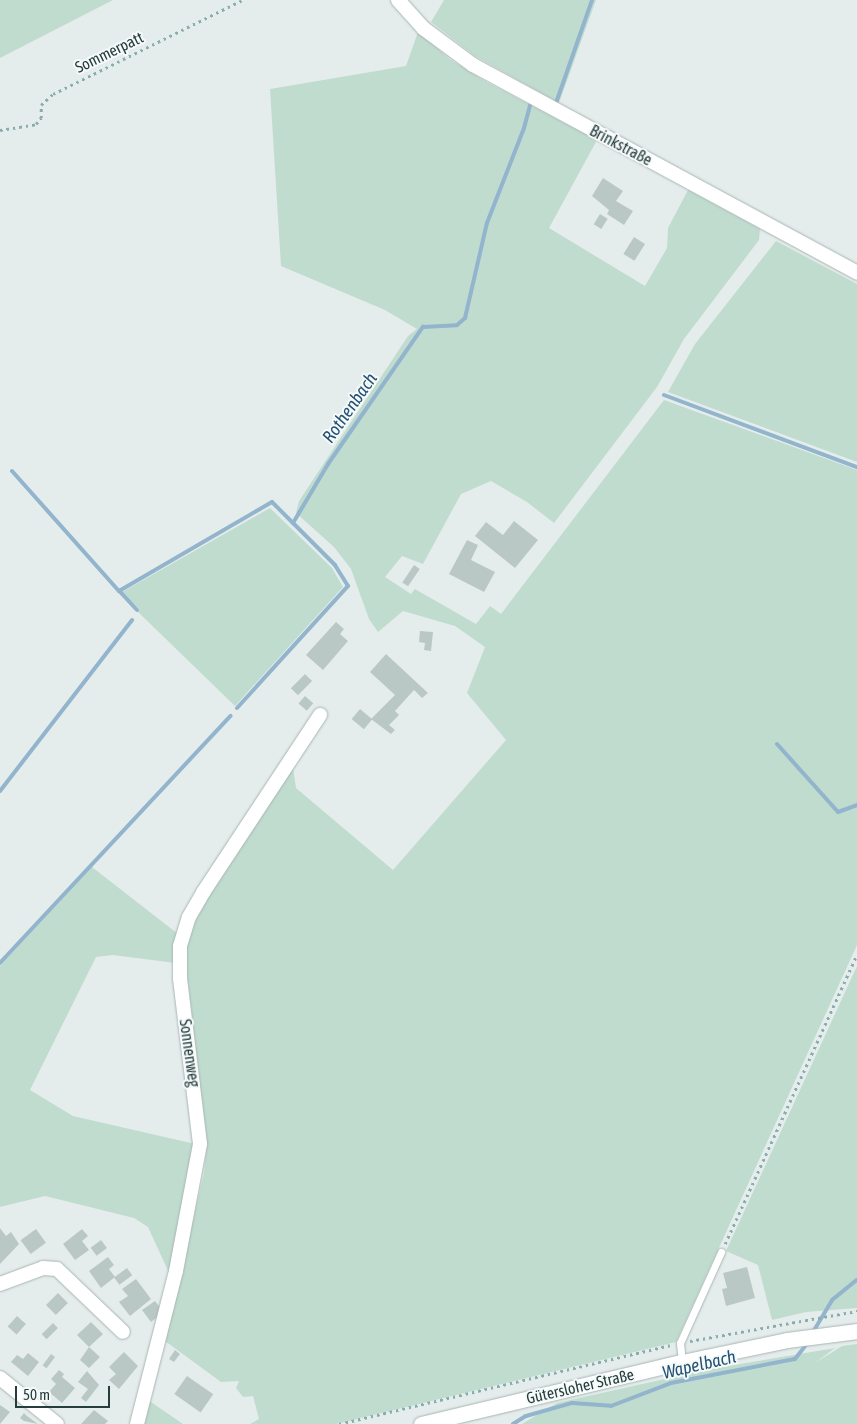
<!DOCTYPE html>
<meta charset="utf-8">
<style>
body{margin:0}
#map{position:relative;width:857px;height:1424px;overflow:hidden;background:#e5edec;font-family:"Asap Condensed",sans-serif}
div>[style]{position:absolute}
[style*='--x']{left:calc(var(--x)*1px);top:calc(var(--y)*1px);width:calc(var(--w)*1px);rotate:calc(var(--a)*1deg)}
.green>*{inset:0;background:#c0dccf}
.stream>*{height:4px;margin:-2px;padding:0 2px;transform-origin:2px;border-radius:2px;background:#92b4cd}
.building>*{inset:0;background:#bac8c5;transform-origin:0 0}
.path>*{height:2.5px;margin-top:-1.25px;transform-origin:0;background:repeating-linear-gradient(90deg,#88aeac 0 2.5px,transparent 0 6.5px)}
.roads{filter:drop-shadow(0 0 1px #a8b5b4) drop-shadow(0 0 1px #a8b5b4)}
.service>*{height:7px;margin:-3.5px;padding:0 3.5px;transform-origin:3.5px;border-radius:3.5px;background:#fff}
.minor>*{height:14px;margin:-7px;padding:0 7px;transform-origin:7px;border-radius:7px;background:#fff}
.secondary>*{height:15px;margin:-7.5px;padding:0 7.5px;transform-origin:7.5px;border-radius:7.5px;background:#fff}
span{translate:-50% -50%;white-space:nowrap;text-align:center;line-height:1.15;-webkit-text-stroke:4px #f5faf9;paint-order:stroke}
.street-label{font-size:16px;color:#263d3d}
.water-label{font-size:18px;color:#245175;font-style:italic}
.scale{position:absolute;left:15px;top:1386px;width:95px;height:22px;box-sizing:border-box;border:2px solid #263d3d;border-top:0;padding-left:6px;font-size:15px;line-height:18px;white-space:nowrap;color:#263d3d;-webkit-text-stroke:4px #f5faf9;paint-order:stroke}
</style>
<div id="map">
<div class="green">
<i style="clip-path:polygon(0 0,113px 0,0 58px)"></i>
<i style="clip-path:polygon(444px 0,596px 0,559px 103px,475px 56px,431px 22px)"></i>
<i style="clip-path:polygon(418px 32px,451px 60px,486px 82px,597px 140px,549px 228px,645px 286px,667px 248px,668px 228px,688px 190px,760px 229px,759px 240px,684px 339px,657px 387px,554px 523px,527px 502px,491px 481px,461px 494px,423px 564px,402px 556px,385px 577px,411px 594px,415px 589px,476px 624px,490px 606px,501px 614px,664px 400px,857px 470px,857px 945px,676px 1342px,336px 1424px,250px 1424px,259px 1419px,253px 1396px,243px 1397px,236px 1388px,239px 1381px,221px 1382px,165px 1341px,204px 1173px,207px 1142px,184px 947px,194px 918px,292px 762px,296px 788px,393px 870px,506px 740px,467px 693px,485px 647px,455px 626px,403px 611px,378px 632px,369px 619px,351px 569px,334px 547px,296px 513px,299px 501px,408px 336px,417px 329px,385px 310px,281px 266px,270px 89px,406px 66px)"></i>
<i style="clip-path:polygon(776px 241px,857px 284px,857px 462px,668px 392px,695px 344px)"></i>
<i style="clip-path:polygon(270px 508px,332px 568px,343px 587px,235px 706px,137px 611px,139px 609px,122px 592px)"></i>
<i style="clip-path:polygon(92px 867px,178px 934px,175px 963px,113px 955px,96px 957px,30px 1090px,73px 1116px,195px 1144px,170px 1275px,148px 1227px,134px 1218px,45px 1196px,0 1207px,0 966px)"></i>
<i style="clip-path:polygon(857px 966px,857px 1308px,806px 1312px,772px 1320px,758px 1265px,726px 1251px)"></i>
<i style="clip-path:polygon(857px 1344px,857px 1424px,522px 1424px,557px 1403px,705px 1370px,835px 1348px,815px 1363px,842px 1346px)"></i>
<i style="clip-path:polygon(148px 1400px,183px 1424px,142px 1424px)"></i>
</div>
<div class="stream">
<i style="--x:556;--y:103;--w:109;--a:-70.7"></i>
<i style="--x:664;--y:395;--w:206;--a:20.5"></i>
<i style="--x:12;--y:471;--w:161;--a:48.3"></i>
<i style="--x:137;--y:610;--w:26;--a:-133"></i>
<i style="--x:119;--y:591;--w:177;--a:-30.2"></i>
<i style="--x:272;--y:502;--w:30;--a:45"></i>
<i style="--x:237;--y:708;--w:165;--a:-47.7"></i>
<i style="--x:348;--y:586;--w:25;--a:-122"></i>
<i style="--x:335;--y:565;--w:59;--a:-135"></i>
<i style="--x:293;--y:523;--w:69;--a:-59.3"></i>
<i style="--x:328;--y:464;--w:167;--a:-55.3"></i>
<i style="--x:423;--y:327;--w:34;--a:-3"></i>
<i style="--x:457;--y:325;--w:11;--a:-41"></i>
<i style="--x:465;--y:318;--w:98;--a:-77"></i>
<i style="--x:487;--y:223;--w:102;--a:-68.7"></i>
<i style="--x:524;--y:128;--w:24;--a:-75"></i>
<i style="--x:777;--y:744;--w:91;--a:48.1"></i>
<i style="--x:838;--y:812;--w:20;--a:-20"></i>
<i style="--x:0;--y:791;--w:216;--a:-52.3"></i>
<i style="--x:0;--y:963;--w:338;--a:-47"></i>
<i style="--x:813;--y:1332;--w:37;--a:-59"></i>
<i style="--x:832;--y:1300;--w:32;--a:-39"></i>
<i style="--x:513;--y:1424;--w:15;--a:-32"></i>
<i style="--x:526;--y:1416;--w:48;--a:-15.8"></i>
<i style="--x:572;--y:1403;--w:39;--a:4"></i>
<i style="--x:611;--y:1406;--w:64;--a:-21"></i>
<i style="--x:671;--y:1383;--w:126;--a:-11"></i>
<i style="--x:795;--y:1359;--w:23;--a:-52"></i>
</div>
<div class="building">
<i style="clip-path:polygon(603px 178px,623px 191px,616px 201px,633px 211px,624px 225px,607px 214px,609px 210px,592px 196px)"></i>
<i style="left:600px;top:214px;width:9px;height:12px;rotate:32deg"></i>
<i style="left:634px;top:237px;width:13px;height:20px;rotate:32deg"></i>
<i style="clip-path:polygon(514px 521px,538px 540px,515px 568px,475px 536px,486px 522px,503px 535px)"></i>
<i style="clip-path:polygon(467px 540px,478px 545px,471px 560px,495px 572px,484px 592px,449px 574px)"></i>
<i style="left:414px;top:565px;width:7px;height:21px;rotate:34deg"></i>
<i style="clip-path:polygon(336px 622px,344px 629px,340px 634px,348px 641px,323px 670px,306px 655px)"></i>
<i style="clip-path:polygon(420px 631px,433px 632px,431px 651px,424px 650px,425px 643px,419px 642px)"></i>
<i style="clip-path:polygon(386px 654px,428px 693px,422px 698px,414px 690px,395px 711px,399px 715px,389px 725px,395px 730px,391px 734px,371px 719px,395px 695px,370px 672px)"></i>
<i style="left:305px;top:674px;width:10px;height:20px;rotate:45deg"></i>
<i style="left:305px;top:696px;width:11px;height:10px;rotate:41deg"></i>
<i style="left:360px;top:709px;width:16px;height:13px;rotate:40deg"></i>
<i style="clip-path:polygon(0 1228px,6px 1236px,11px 1232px,19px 1244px,0 1264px)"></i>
<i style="left:36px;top:1229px;width:17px;height:19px;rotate:54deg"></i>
<i style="clip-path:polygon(82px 1229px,88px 1236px,82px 1241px,89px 1250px,75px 1260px,63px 1244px)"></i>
<i style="left:101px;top:1240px;width:10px;height:13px;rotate:53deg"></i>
<i style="clip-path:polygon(108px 1257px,114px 1265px,109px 1269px,115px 1277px,101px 1288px,89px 1271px)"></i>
<i style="clip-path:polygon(747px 1267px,755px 1298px,726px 1306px,722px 1289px,727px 1288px,723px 1273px)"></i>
<i style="left:127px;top:1268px;width:9px;height:16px;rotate:54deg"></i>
<i style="clip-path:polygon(136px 1279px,151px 1299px,130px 1316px,119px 1302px,128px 1296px,122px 1289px)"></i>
<i style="left:58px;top:1293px;width:14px;height:17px;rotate:45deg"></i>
<i style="clip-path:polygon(155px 1301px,161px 1309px,159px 1316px,151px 1322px,142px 1310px)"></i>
<i style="left:17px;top:1316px;width:12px;height:14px;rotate:42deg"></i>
<i style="clip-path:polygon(91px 1322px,103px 1334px,89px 1347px,100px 1357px,89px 1368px,80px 1360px,89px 1347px,77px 1335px)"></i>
<i style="left:53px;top:1323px;width:7px;height:16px;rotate:45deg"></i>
<i style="clip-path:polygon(175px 1350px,180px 1354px,174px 1362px,169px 1359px)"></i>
<i style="clip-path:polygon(124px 1352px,138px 1366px,119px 1389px,109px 1380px,116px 1374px,109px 1367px)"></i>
<i style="clip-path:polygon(28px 1353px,39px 1362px,28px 1376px,11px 1362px,17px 1355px,23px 1359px)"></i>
<i style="left:51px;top:1354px;width:5px;height:14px;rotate:37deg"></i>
<i style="clip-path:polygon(59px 1370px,64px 1374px,62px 1377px,75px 1388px,62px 1403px,49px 1392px,56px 1384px,51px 1379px)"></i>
<i style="clip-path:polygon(87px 1371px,99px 1385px,86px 1402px,81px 1398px,88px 1389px,78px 1382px)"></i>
<i style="left:187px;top:1376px;width:32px;height:22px;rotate:35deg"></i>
<i style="clip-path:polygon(0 1405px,10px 1412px,0 1424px)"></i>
<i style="clip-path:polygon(94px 1410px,108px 1421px,105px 1424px,81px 1424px)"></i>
<i style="clip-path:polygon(24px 1413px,27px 1416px,38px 1424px,24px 1421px,20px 1418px)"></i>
</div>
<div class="path">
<i style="--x:0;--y:130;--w:36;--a:-9"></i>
<i style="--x:36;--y:124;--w:8;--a:-50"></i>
<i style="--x:41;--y:118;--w:13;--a:-90"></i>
<i style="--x:41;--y:105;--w:16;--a:-43"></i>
<i style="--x:53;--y:94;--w:211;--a:-26.4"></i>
<i style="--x:725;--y:1244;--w:318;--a:-65.5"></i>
<i style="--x:690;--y:1341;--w:170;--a:-10.2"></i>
<i style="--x:339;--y:1424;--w:340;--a:-13.4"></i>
</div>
<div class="roads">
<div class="service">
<i style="--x:682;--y:1362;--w:19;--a:-96"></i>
<i style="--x:680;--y:1343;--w:100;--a:-65.7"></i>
</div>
<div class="minor">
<i style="--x:398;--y:0;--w:38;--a:48"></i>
<i style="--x:423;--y:28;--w:62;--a:36.5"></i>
<i style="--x:473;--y:65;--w:437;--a:28.4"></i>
<i style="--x:0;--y:1284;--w:46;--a:-20.4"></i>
<i style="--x:43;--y:1268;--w:14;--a:4"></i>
<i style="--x:57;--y:1269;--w:91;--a:43.7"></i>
<i style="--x:0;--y:1378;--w:73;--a:38.9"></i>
<i style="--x:137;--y:1424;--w:158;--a:-75.7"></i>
<i style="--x:176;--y:1271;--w:129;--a:-79.3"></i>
<i style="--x:200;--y:1144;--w:167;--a:-96.9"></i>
<i style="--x:180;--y:978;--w:32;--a:-90"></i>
<i style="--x:180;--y:946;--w:30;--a:-73"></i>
<i style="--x:189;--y:917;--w:30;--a:-60"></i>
<i style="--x:204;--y:891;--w:211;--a:-56.6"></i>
</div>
<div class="secondary">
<i style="--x:421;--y:1424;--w:268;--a:-13.4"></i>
<i style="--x:682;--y:1362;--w:107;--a:-11.8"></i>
<i style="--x:787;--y:1340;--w:71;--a:-7.3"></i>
</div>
</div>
<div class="street-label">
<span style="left:109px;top:52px;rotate:-26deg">Sommerpatt</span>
<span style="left:621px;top:145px;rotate:28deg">Brinkstraße</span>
<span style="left:190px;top:1053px;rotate:82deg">Sonnenweg</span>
<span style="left:580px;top:1386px;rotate:-13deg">Gütersloher Straße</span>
</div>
<div class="water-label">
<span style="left:350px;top:408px;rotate:-55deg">Rothenbach</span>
<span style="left:699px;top:1365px;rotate:-13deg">Wapelbach</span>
</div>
<div class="scale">50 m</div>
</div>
